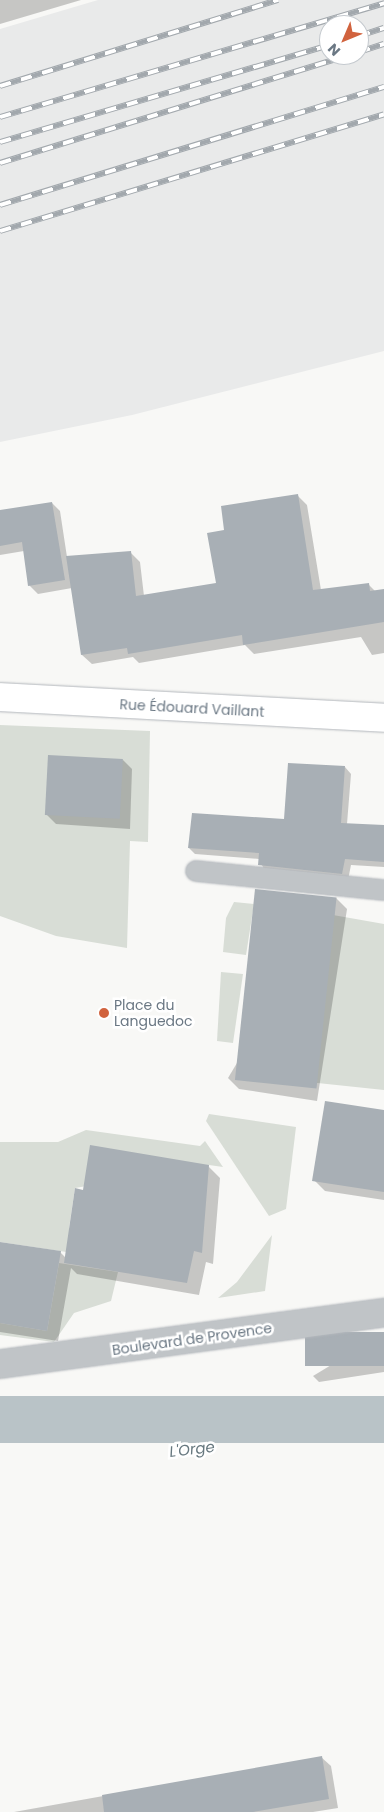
<!DOCTYPE html>
<meta charset="utf-8">
<style>
body{margin:0}
#map{position:relative;width:384px;height:1812px;overflow:hidden;background:#f8f8f6;font-family:Poppins,sans-serif}
div>[style]{position:absolute}
[style*='--x']{left:calc(var(--x)*1px);top:calc(var(--y)*1px);width:calc(var(--w)*1px);rotate:calc(var(--a)*1deg)}
.built>*{inset:0;background:#e9eaea}
.green>*{inset:0;background:#d8ddd6}
.water>*{inset:0;background:#b9c3c7;transform-origin:0 0}
.shadow>*{inset:0;background:#0003}
.building>*{inset:0;background:#a8afb5;transform-origin:0 0}
.roads{filter:drop-shadow(0 0 1px #b3b7bc) drop-shadow(0 0 1px #b3b7bc)}
.lane>*{height:20px;margin:-10px;padding:0 10px;transform-origin:10px;border-radius:10px;background:#c0c4c7}
.street>*{height:28px;margin:-14px;padding:0 14px;transform-origin:14px;border-radius:14px;background:#c0c4c7}
.secondary>*{height:28px;margin:-14px;padding:0 14px;transform-origin:14px;border-radius:14px;background:#fff}
.rail>*{height:5.5px;margin-top:-2.75px;transform-origin:0;background:repeating-linear-gradient(90deg,#fff 0 11px,#a2a8ad 0 22px);box-sizing:border-box;border-block:1px solid #a2a8ad}
.dots>*{width:14px;height:14px;translate:-50% -50%;box-sizing:border-box;border:2px solid #fff;border-radius:50%}
span{translate:-50% -50%;white-space:nowrap;text-align:center;line-height:1.15;-webkit-text-stroke:5px #fff;paint-order:stroke}
.street-label{font-size:14px;color:#6b7884}
.poi-label{font-size:14px;color:#6b7884}
.left{translate:0 -50%;text-align:left}
.water-label{font-size:15px;color:#67787f;font-style:italic}
.north{position:absolute;left:319px;top:15px;width:50px;height:50px;box-sizing:border-box;background:#fff;border:1px solid #c4c9ce;border-radius:50%;rotate:225deg;font-size:14px;font-weight:700;line-height:20px;text-align:center;color:#6b7884}
.north::after{content:'';display:block;margin:auto;width:18px;height:22px;background:#d1633e;clip-path:polygon(50% 0,100% 100%,50% 72%,0 100%)}
</style>
<div id="map">
<div class="built">
<i style="clip-path:polygon(evenodd,98px 0,384px 0,384px 351px,132px 415px,0 442px,0 29px,98px 0,329px 25px,359px 25px,359px 55px,329px 55px,329px 25px)"></i>
</div>
<div class="green">
<i style="clip-path:polygon(0 725px,150px 731px,148px 842px,130px 841px,127px 948px,56px 936px,0 916px)"></i>
<i style="clip-path:polygon(234px 902px,254px 904px,246px 955px,223px 952px,226px 918px)"></i>
<i style="clip-path:polygon(333px 915px,384px 924px,384px 1090px,308px 1082px)"></i>
<i style="clip-path:polygon(221px 972px,243px 974px,233px 1043px,217px 1041px)"></i>
<i style="clip-path:polygon(209px 1114px,296px 1127px,286px 1209px,269px 1216px,206px 1121px)"></i>
<i style="clip-path:polygon(86px 1130px,200px 1146px,205px 1141px,223px 1167px,209px 1165px,75px 1188px,69px 1228px,73px 1253px,0 1242px,0 1142px,58px 1142px)"></i>
<i style="clip-path:polygon(272px 1235px,265px 1291px,218px 1298px,237px 1282px)"></i>
<i style="clip-path:polygon(59px 1263px,118px 1272px,111px 1301px,74px 1313px,54px 1342px,0 1335px,0 1323px,47px 1331px)"></i>
</div>
<div class="water">
<i style="left:384px;top:1396px;width:47px;height:387px;rotate:90deg"></i>
</div>
<div class="shadow">
<i style="clip-path:polygon(0 0,81px 0,0 24px)"></i>
<i style="clip-path:polygon(298px 496px,307px 505px,321px 590px,368px 584px,376px 592px,384px 590px,384px 653px,372px 655px,361px 637px,254px 654px,245px 645px,139px 663px,133px 657px,92px 664px,82px 655px,72px 588px,38px 594px,29px 585px,24px 551px,0 555px,0 511px,52px 503px,60px 511px,67px 557px,130px 552px,140px 562px,144px 596px,217px 584px,226px 531px)"></i>
<i style="clip-path:polygon(123px 760px,132px 769px,130px 829px,56px 824px,47px 815px)"></i>
<i style="clip-path:polygon(345px 767px,351px 774px,347px 824px,384px 827px,384px 867px,351px 865px,348px 880px,265px 871px,259px 859px,195px 854px,189px 848px,285px 820px)"></i>
<i style="clip-path:polygon(336px 898px,347px 909px,317px 1101px,239px 1089px,228px 1078px)"></i>
<i style="clip-path:polygon(384px 1112px,384px 1200px,325px 1191px,314px 1180px)"></i>
<i style="clip-path:polygon(208px 1166px,220px 1178px,213px 1264px,206px 1262px,199px 1295px,77px 1274px,71px 1268px,58px 1341px,0 1332px,0 1243px,60px 1252px,66px 1258px)"></i>
<i style="clip-path:polygon(384px 1333px,384px 1372px,319px 1382px,313px 1376px)"></i>
<i style="clip-path:polygon(321px 1757px,331px 1766px,338px 1808px,313px 1812px,14px 1812px)"></i>
</div>
<div class="building">
<i style="clip-path:polygon(298px 494px,313px 590px,369px 583px,370px 591px,384px 589px,384px 622px,243px 645px,242px 635px,128px 654px,127px 648px,81px 655px,66px 556px,131px 551px,136px 596px,216px 583px,207px 533px,224px 530px,221px 506px)"></i>
<i style="clip-path:polygon(52px 502px,65px 580px,28px 586px,22px 542px,0 546px,0 510px)"></i>
<i style="left:48px;top:755px;width:75px;height:60px;rotate:3deg"></i>
<i style="clip-path:polygon(288px 763px,345px 766px,341px 823px,384px 825px,384px 862px,345px 859px,342px 874px,258px 865px,259px 853px,188px 848px,192px 813px,284px 819px)"></i>
<i style="left:255px;top:889px;width:82px;height:192px;rotate:6deg"></i>
<i style="clip-path:polygon(325px 1101px,384px 1110px,384px 1192px,312px 1181px)"></i>
<i style="clip-path:polygon(90px 1145px,209px 1165px,202px 1253px,194px 1251px,187px 1283px,64px 1263px,75px 1188px,83px 1190px)"></i>
<i style="clip-path:polygon(0 1242px,61px 1251px,47px 1331px,0 1323px)"></i>
<i style="left:384px;top:1332px;width:34px;height:79px;rotate:90deg"></i>
<i style="clip-path:polygon(322px 1756px,329px 1799px,253px 1812px,104px 1812px,102px 1795px)"></i>
</div>
<div class="roads">
<div class="lane">
<i style="--x:196;--y:871;--w:189;--a:5.8"></i>
</div>
<div class="street">
<i style="--x:0;--y:1364;--w:387;--a:-7.6"></i>
</div>
<div class="secondary">
<i style="--x:0;--y:697;--w:385;--a:3.1"></i>
</div>
</div>
<div class="rail">
<i style="--x:359;--y:36;--w:26;--a:-18"></i>
<i style="--x:359;--y:52;--w:26;--a:-18"></i>
<i style="--x:0;--y:86;--w:291;--a:-17.2"></i>
<i style="--x:0;--y:117;--w:401;--a:-16.5"></i>
<i style="--x:0;--y:142;--w:343;--a:-16.4"></i>
<i style="--x:0;--y:163;--w:365;--a:-17.2"></i>
<i style="--x:0;--y:205;--w:402;--a:-17.1"></i>
<i style="--x:0;--y:231;--w:401;--a:-16.9"></i>
</div>
<div class="dots">
<i style="left:104px;top:1013px;background:#d1633e"></i>
</div>
<div class="street-label">
<span style="left:192px;top:708px;rotate:3deg">Rue Édouard Vaillant</span>
<span style="left:192px;top:1339px;rotate:-8deg">Boulevard de Provence</span>
</div>
<div class="poi-label">
<span class="left" style="left:114px;top:1013px">Place du<br>Languedoc</span>
</div>
<div class="water-label">
<span style="left:192px;top:1449px;rotate:-7deg">L'Orge</span>
</div>
<div class="north">N</div>
</div>
